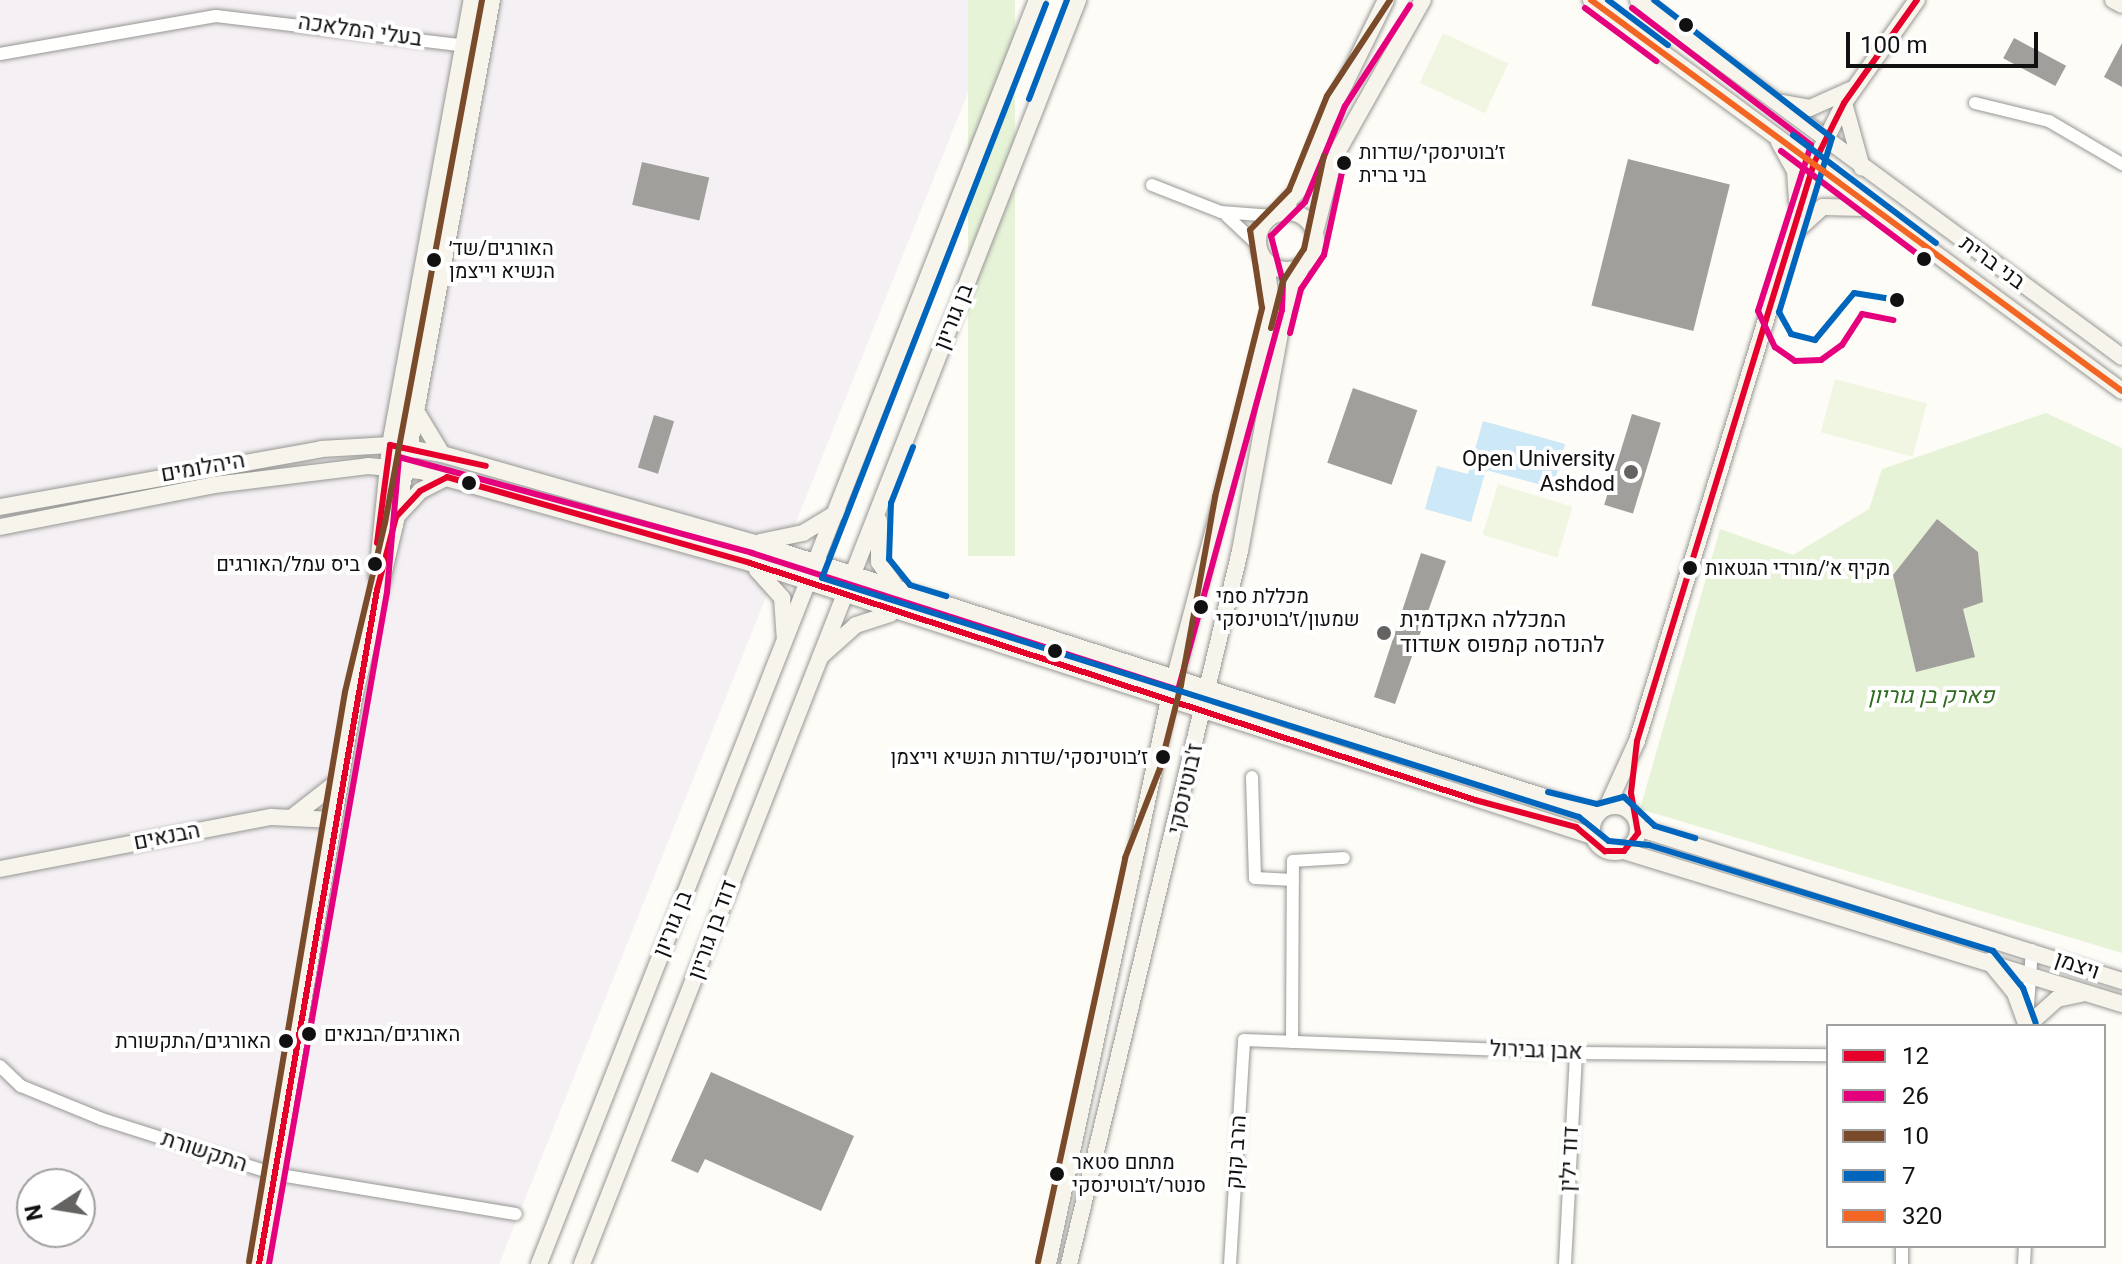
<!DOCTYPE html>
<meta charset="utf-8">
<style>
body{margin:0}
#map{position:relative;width:2122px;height:1264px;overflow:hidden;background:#fdfcf7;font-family:Georgia,Heebo,serif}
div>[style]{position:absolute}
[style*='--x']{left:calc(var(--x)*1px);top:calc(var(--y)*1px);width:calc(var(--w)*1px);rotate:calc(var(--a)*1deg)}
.industrial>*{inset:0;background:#f5f0f3}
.green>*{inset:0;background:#e7f3d7;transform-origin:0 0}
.pitch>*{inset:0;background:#f0f6e1;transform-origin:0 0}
.water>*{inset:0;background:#cde8f7}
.building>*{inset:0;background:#a19f9c;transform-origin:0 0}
.roads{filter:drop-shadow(0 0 2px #979795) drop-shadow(0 0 2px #979795)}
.street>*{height:12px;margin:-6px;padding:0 6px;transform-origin:6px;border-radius:6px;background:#fffffe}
.secondary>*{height:16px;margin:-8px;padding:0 8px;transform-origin:8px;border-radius:8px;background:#f6f4eb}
.secondary>.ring{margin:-8px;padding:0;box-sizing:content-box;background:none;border:16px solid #f6f4eb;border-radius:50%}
.bus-1>*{height:6px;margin:-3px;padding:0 3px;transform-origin:3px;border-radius:3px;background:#e4002b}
.bus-2>*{height:6px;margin:-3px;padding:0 3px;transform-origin:3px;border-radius:3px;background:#e5007d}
.bus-3>*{height:6px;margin:-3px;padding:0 3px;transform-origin:3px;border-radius:3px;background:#7a4b2a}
.bus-4>*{height:6px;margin:-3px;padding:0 3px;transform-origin:3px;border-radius:3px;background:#0065bd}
.bus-5>*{height:6px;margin:-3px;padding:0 3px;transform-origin:3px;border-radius:3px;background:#f26522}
.dots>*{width:22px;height:22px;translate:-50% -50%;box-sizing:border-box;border:4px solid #fff;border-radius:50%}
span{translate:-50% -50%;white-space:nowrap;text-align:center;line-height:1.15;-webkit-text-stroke:8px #fff;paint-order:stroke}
.bus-label{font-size:20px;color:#111}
.left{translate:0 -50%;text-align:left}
.right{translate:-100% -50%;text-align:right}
.street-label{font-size:22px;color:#111}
.poi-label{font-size:22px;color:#111}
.park-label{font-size:22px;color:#2f6b1f;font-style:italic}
.legend{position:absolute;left:1826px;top:1024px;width:280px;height:224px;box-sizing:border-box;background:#fff;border:2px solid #a0a0a0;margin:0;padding:10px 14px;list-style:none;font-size:24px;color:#111}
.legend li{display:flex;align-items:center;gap:16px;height:40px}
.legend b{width:40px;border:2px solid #a0a0a0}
.north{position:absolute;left:16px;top:1168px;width:80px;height:80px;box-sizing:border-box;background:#fff;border:2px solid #a0a0a0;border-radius:50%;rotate:258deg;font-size:22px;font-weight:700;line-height:32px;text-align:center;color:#111}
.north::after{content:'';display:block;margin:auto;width:28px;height:36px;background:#646362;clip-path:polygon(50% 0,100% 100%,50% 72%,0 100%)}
.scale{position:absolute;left:1846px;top:32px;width:192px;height:36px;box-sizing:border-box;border:4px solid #111;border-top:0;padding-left:10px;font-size:24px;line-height:28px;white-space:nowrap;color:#111;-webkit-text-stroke:6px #fff;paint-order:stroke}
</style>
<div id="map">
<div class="industrial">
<i style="clip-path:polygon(evenodd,0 0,1005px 0,499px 1264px,0 1264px,0 0,32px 1184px,80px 1184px,80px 1232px,32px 1232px,32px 1184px)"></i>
</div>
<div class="green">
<i style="left:968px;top:0;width:47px;height:556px"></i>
<i style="clip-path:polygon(2046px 413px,2122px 448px,2122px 953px,1640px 809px,1720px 529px,1793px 555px,1869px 509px,1882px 469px)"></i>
</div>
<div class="pitch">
<i style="left:1443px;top:33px;width:72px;height:55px;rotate:25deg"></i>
<i style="left:1835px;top:379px;width:95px;height:55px;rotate:15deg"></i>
<i style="left:1498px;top:484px;width:78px;height:53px;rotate:17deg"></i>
</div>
<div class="water">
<i style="clip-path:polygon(1483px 421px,1565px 444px,1553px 488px,1486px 470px,1471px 522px,1425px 509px,1437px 466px,1468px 474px)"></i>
</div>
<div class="building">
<i style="left:2014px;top:38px;width:59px;height:23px;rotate:28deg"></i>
<i style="clip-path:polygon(2122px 43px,2122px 87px,2104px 77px)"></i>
<i style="left:1628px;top:159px;width:105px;height:151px;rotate:14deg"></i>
<i style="left:642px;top:162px;width:69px;height:44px;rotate:13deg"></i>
<i style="left:1353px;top:388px;width:68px;height:79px;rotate:19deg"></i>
<i style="left:1632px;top:414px;width:30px;height:95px;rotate:17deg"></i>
<i style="left:654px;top:415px;width:21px;height:55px;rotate:17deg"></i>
<i style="clip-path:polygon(1937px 519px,1978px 552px,1983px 602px,1963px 609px,1975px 657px,1916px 672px,1893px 575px)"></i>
<i style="clip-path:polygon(1421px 553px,1446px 561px,1395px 704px,1374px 697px)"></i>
<i style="clip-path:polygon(711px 1072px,854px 1136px,821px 1211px,705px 1159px,698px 1173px,671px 1161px)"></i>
</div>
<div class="roads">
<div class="street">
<i style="--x:0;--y:54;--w:219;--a:-10"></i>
<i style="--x:216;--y:16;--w:270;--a:6.8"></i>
<i style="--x:1975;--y:103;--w:76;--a:13.7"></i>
<i style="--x:2049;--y:121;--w:85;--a:30.5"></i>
<i style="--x:1152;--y:185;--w:74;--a:21.4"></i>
<i style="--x:1221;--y:212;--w:52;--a:4.4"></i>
<i style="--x:1227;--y:216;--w:44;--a:43.2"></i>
<i style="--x:1252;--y:777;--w:101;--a:88.3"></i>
<i style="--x:1255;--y:878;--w:38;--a:3"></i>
<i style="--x:2027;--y:1019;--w:69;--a:-85.9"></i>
<i style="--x:1292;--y:1042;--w:181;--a:-89.7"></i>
<i style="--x:1293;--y:861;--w:51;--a:-3.4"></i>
<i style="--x:0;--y:1066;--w:29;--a:44"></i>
<i style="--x:21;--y:1086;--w:87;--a:22.2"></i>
<i style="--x:102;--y:1119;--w:181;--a:17.7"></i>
<i style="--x:274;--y:1174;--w:245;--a:9.4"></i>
<i style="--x:1230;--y:1264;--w:224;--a:-86.4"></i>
<i style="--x:1244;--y:1040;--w:332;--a:2.2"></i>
<i style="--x:1576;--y:1053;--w:252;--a:0.5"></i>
<i style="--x:1565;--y:1264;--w:211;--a:-87"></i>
<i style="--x:1902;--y:1264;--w:18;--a:-90"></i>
<i style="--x:2024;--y:1264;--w:18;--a:-87"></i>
</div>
<div class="secondary">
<i style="--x:1591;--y:0;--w:659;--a:36.37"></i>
<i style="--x:1638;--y:0;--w:601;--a:36.41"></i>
<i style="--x:2113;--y:0;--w:10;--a:29"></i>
<i style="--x:1782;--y:103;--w:28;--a:10"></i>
<i style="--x:1810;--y:108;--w:44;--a:-24.2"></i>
<i style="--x:1844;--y:103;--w:67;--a:74.5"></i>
<i style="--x:1779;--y:142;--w:33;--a:61"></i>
<i style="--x:1795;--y:171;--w:31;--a:86"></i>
<i class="ring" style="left:1258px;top:212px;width:42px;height:42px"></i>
<i style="--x:1277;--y:214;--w:39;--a:-48"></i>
<i style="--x:1303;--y:185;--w:63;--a:-70.4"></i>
<i style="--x:1324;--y:126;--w:140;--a:-63.8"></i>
<i style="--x:1796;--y:231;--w:36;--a:-42"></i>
<i style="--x:1823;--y:207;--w:43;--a:1.3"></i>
<i style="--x:1315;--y:232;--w:79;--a:-75.3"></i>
<i style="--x:1335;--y:156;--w:179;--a:-60.6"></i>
<i style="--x:416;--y:411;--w:50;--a:58.8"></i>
<i style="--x:0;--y:507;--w:326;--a:-10.2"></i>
<i style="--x:321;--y:449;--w:69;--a:-3.3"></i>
<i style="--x:390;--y:445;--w:53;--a:9.8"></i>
<i style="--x:442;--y:454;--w:325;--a:15.9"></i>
<i style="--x:755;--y:543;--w:885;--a:17.84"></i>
<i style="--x:397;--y:516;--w:34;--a:-47"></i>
<i style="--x:420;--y:491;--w:30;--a:-27"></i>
<i style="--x:879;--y:521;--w:41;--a:90"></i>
<i style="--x:879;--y:562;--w:30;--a:56"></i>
<i style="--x:0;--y:527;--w:218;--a:-11.1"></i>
<i style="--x:214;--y:485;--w:155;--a:-7"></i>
<i style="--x:368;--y:466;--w:53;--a:5.4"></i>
<i style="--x:421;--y:471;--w:342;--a:15.6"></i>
<i style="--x:750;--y:563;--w:885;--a:17.96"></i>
<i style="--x:760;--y:542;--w:44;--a:-11.8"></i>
<i style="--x:803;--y:533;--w:41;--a:-31"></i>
<i style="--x:757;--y:570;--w:38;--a:48"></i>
<i style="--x:782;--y:598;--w:39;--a:86"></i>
<i style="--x:377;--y:576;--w:132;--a:-84.3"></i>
<i style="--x:390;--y:445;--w:452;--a:-79.6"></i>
<i style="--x:820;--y:657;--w:48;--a:-41.6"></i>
<i style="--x:856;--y:625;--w:36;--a:-18"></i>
<i class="ring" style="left:1592px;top:806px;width:30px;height:30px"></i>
<i style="--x:1607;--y:807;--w:72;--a:-65.6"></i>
<i style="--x:1637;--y:741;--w:604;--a:-72.97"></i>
<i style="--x:1814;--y:163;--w:67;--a:-63.4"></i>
<i style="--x:1844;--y:103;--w:126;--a:-54.7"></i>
<i style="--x:295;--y:815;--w:58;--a:-38"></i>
<i style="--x:1638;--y:828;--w:508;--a:17.54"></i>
<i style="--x:1624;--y:851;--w:521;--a:17.08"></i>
<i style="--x:0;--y:869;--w:276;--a:-10.9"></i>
<i style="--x:271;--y:817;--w:63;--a:2.7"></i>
<i style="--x:1989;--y:961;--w:41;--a:50.9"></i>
<i style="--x:2015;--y:993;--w:35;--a:70"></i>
<i style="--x:2027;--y:1026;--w:40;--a:-42"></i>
<i style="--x:2057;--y:999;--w:29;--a:-12"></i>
<i style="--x:259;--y:1264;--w:578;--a:-80.44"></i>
<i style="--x:355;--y:694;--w:174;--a:-76.7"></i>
<i style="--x:395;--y:525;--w:534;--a:-79.53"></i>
<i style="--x:539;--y:1264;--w:1359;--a:-68.5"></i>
<i style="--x:582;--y:1264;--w:1358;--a:-68.57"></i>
<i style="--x:1048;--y:1264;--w:578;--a:-77.91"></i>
<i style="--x:1169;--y:699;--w:403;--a:-75.2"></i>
<i style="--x:1272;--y:309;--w:48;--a:-97.1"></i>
<i style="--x:1069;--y:1264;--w:733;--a:-76.51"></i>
<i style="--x:1240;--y:551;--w:249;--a:-79.6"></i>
<i style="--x:1285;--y:306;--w:43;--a:-67"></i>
</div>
</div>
<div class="bus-1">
<i style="--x:377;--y:543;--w:99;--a:-82.4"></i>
<i style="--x:390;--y:445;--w:98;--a:12.3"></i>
<i style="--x:259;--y:1264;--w:684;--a:-80.07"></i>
<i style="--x:377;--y:590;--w:75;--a:-75.4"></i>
<i style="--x:396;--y:517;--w:35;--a:-47"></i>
<i style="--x:420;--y:491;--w:30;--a:-27"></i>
<i style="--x:447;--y:477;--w:315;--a:15.8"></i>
<i style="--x:750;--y:563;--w:763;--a:18.1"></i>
<i style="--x:1475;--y:800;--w:105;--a:15"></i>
<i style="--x:1576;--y:827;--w:38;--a:40"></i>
<i style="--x:1605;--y:851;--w:19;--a:0"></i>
<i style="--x:1624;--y:851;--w:23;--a:-52"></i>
<i style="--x:1638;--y:833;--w:41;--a:-99.9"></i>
<i style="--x:1631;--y:793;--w:52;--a:-83.4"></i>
<i style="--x:1637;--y:741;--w:604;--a:-72.97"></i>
<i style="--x:1814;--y:163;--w:67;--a:-63.4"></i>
<i style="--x:1844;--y:103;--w:126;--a:-54.7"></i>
</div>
<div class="bus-2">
<i style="--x:1585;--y:8;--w:89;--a:36.7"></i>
<i style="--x:1632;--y:8;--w:225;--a:37.4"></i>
<i style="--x:1811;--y:145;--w:174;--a:107.7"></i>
<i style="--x:1758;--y:311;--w:40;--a:65"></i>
<i style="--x:1775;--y:347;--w:24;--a:35"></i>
<i style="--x:1795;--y:361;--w:26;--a:-2"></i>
<i style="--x:1821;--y:360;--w:26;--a:-36"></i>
<i style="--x:1842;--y:345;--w:37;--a:-57"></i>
<i style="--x:1862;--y:314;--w:32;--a:11"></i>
<i style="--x:1781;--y:151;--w:179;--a:37.1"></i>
<i style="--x:1290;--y:333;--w:45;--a:-76"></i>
<i style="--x:1301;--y:289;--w:41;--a:-55.9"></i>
<i style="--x:1324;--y:255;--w:94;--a:-77.7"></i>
<i style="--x:269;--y:1264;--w:682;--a:-80.04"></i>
<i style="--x:387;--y:592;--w:136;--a:-84.9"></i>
<i style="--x:399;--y:457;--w:366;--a:15.2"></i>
<i style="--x:752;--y:553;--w:447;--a:17.8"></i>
<i style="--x:1178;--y:690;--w:394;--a:-74.7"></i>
<i style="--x:1282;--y:310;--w:28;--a:-88"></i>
<i style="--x:1283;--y:282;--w:48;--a:-104.6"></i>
<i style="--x:1271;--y:236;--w:48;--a:-45"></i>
<i style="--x:1305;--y:202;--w:104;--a:-67.4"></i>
<i style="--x:1345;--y:106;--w:120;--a:-57.2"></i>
</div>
<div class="bus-3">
<i style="--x:1271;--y:328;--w:49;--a:-75.7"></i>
<i style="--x:1283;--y:281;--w:38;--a:-57"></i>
<i style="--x:1304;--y:249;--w:95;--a:-77.9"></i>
<i style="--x:249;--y:1262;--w:578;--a:-80.44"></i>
<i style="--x:345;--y:692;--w:174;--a:-76.7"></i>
<i style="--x:385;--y:523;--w:532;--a:-79.49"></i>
<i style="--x:1038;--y:1262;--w:413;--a:-77.8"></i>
<i style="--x:1125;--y:858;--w:97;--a:-68.7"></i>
<i style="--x:1160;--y:768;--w:86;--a:-75.8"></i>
<i style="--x:1181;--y:685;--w:191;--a:-79.7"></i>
<i style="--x:1215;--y:497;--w:195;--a:-76"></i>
<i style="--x:1262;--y:308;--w:79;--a:-98.7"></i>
<i style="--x:1250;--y:230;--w:56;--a:-45.7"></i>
<i style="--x:1289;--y:190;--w:101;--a:-68"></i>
<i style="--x:1327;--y:96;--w:115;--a:-56.7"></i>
</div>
<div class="bus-4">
<i style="--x:1608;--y:0;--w:75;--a:36.9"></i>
<i style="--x:1654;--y:0;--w:225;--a:37.8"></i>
<i style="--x:1832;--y:138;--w:182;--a:106.9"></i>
<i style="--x:1779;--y:312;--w:25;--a:61"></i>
<i style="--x:1791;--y:334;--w:25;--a:14"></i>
<i style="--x:1815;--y:340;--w:61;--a:-50.3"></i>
<i style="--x:1854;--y:293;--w:44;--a:9.2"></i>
<i style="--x:1046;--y:4;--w:616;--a:111.32"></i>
<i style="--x:822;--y:578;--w:794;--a:17.52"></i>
<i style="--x:1579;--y:817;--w:38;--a:39"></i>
<i style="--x:1609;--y:841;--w:40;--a:5.7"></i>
<i style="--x:1649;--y:845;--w:360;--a:17.1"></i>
<i style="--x:1993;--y:951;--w:48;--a:51"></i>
<i style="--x:2023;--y:988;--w:37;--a:70"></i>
<i style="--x:1029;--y:99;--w:106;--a:-69"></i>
<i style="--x:1793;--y:135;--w:179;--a:37.1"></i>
<i style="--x:913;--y:447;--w:60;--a:111.4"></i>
<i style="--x:891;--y:503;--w:56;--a:92"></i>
<i style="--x:889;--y:559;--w:33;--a:51"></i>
<i style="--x:910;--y:585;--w:38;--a:17"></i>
<i style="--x:1548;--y:792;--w:50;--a:13.8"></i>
<i style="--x:1597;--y:804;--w:28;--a:-15"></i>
<i style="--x:1624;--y:797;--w:42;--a:43.1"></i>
<i style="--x:1655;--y:826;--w:42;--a:16.7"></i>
</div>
<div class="bus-5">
<i style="--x:1591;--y:0;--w:659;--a:36.37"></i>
</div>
<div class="dots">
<i style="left:1686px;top:25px;background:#111"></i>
<i style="left:1344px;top:163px;background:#111"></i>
<i style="left:1924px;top:259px;background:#111"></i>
<i style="left:434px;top:260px;background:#111"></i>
<i style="left:1897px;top:300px;background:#111"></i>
<i style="left:1631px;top:472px;background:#646362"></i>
<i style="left:469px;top:483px;background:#111"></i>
<i style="left:375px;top:564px;background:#111"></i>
<i style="left:1690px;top:568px;background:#111"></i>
<i style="left:1201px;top:607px;background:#111"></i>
<i style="left:1384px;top:633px;background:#646362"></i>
<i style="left:1055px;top:651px;background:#111"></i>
<i style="left:1163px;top:757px;background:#111"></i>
<i style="left:309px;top:1034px;background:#111"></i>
<i style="left:286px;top:1041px;background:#111"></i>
<i style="left:1057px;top:1174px;background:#111"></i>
</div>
<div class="bus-label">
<span class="left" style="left:1359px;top:164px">ז׳בוטינסקי/שדרות<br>בני ברית</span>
<span class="left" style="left:449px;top:260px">האורגים/שד׳<br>הנשיא וייצמן</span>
<span class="right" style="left:360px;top:564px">ביס עמל/האורגים</span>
<span class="left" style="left:1705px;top:568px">מקיף א׳/מורדי הגטאות</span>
<span class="left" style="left:1216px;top:608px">מכללת סמי<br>שמעון/ז׳בוטינסקי</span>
<span class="right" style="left:1148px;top:757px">ז׳בוטינסקי/שדרות הנשיא וייצמן</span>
<span class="left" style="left:324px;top:1034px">האורגים/הבנאים</span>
<span class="right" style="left:271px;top:1041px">האורגים/התקשורת</span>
<span class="left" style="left:1072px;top:1174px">מתחם סטאר<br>סנטר/ז׳בוטינסקי</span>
</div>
<div class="street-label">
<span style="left:360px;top:31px;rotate:8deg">בעלי המלאכה</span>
<span style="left:1992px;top:263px;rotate:36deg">בני ברית</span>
<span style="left:954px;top:317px;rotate:-68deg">בן גוריון</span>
<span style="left:203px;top:468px;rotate:-10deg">היהלומים</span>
<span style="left:1186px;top:789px;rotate:-77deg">ז'בוטינסקי</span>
<span style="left:167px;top:837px;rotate:-11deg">הבנאים</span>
<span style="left:673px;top:924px;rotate:-68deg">בן גוריון</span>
<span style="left:713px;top:930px;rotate:-70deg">דוד בן גוריון</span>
<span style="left:2077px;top:966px;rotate:19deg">ויצמן</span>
<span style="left:1536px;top:1051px;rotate:2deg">אבן גבירול</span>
<span style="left:204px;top:1152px;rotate:18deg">התקשורת</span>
<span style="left:1237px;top:1152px;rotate:-86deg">הרב קוק</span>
<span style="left:1570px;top:1159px;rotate:-87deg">דוד ילין</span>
</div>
<div class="poi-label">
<span class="right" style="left:1615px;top:472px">Open University<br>Ashdod</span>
<span class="left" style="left:1400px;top:633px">המכללה האקדמית<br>להנדסה קמפוס אשדוד</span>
</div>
<div class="park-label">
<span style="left:1931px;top:697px">פארק בן גוריון</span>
</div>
<ul class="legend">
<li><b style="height:10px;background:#e4002b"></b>12</li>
<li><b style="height:10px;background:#e5007d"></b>26</li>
<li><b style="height:10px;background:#7a4b2a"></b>10</li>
<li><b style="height:10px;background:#0065bd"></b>7</li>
<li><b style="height:10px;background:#f26522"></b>320</li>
</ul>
<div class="north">N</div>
<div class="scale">100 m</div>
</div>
